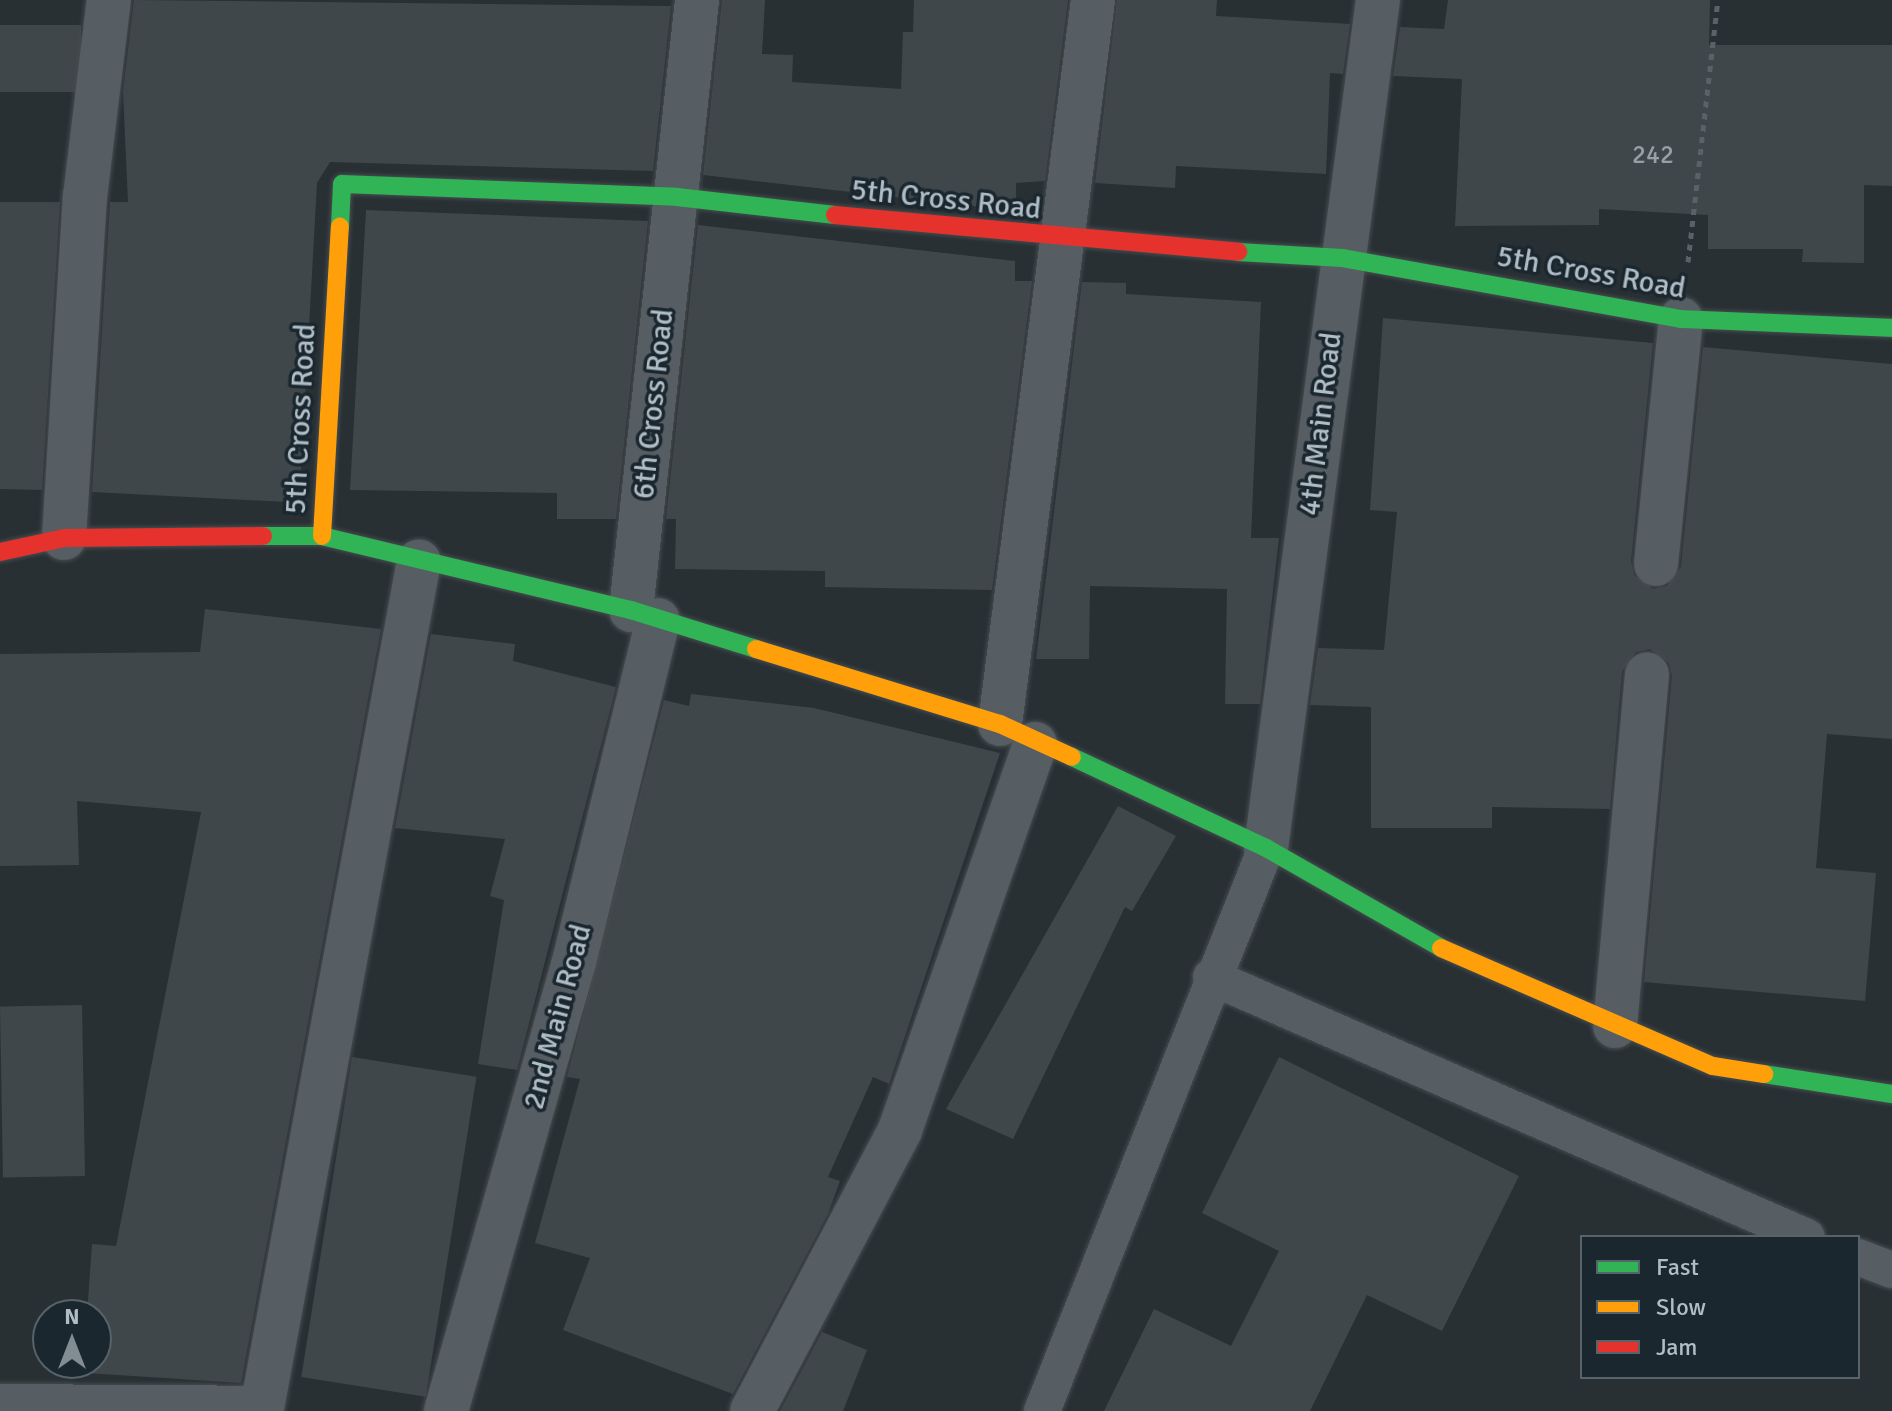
<!DOCTYPE html>
<style>
body{margin:0}
#map{position:relative;width:1892px;height:1411px;overflow:hidden;background:#283034;font-family:Signika,sans-serif}
div>[style]{position:absolute}
[style*='--x']{left:calc(var(--x)*1px);top:calc(var(--y)*1px);width:calc(var(--w)*1px);rotate:calc(var(--a)*1deg)}
.building>*{inset:0;background:#40474b;transform-origin:0 0}
.path>*{height:5px;margin-top:-2.5px;transform-origin:0;background:repeating-linear-gradient(90deg,#5b6267 0 6px,transparent 0 12px)}
.roads{filter:drop-shadow(0 0 2px #464c4f) drop-shadow(0 0 2px #464c4f)}
.lane>*{height:36px;margin:-18px;padding:0 18px;transform-origin:18px;border-radius:18px;background:#575e63}
.street>*{height:44px;margin:-22px;padding:0 22px;transform-origin:22px;border-radius:22px;background:#575e63}
.fast>*{height:18px;margin:-9px;padding:0 9px;transform-origin:9px;border-radius:9px;background:#30b455}
.slow>*{height:18px;margin:-9px;padding:0 9px;transform-origin:9px;border-radius:9px;background:#ff9f0a}
.jam>*{height:18px;margin:-9px;padding:0 9px;transform-origin:9px;border-radius:9px;background:#e5322d}
span{translate:-50% -50%;white-space:nowrap;text-align:center;line-height:1.15;-webkit-text-stroke:7px #1b272f;paint-order:stroke}
.number-label{font-size:26px;color:#95a0a7}
.number-label span{-webkit-text-stroke-width:0}
.street-label{font-size:30px;color:#b1bdc6}
.legend{position:absolute;left:1580px;top:1235px;width:280px;height:144px;box-sizing:border-box;background:#1b272f;border:2px solid #57636b;margin:0;padding:10px 14px;list-style:none;font-size:24px;color:#b1bdc6}
.legend li{display:flex;align-items:center;gap:16px;height:40px}
.legend b{width:40px;border:2px solid #57636b}
.north{position:absolute;left:32px;top:1299px;width:80px;height:80px;box-sizing:border-box;background:#1b272f;border:2px solid #57636b;border-radius:50%;rotate:0deg;font-size:22px;font-weight:700;line-height:32px;text-align:center;color:#b1bdc6}
.north::after{content:'';display:block;margin:auto;width:28px;height:36px;background:#818c93;clip-path:polygon(50% 0,100% 100%,50% 72%,0 100%)}
</style>
<div id="map">
<div class="building">
<i style="clip-path:polygon(134px 0,671px 6px,653px 171px,330px 162px,317px 183px,300px 490px,287px 490px,287px 502px,92px 492px,110px 202px,128px 202px,123px 92px)"></i>
<i style="clip-path:polygon(722px 0,765px 0,762px 54px,793px 55px,792px 82px,901px 89px,903px 32px,913px 32px,914px 0,1068px 0,1045px 181px,1016px 183px,1016px 211px,703px 175px)"></i>
<i style="clip-path:polygon(1117px 0,1217px 0,1216px 16px,1350px 24px,1343px 74px,1330px 73px,1326px 174px,1176px 166px,1175px 188px,1095px 183px)"></i>
<i style="clip-path:polygon(1448px 0,1710px 0,1709px 45px,1892px 45px,1892px 186px,1864px 185px,1864px 263px,1802px 262px,1803px 249px,1708px 249px,1708px 215px,1599px 209px,1599px 225px,1455px 226px,1462px 79px,1393px 76px,1400px 27px,1444px 29px)"></i>
<i style="left:0;top:25px;width:81px;height:67px"></i>
<i style="clip-path:polygon(0 202px,60px 202px,42px 490px,0 489px)"></i>
<i style="clip-path:polygon(366px 210px,648px 221px,616px 519px,557px 519px,557px 493px,350px 490px)"></i>
<i style="clip-path:polygon(698px 225px,1015px 261px,1015px 281px,1032px 281px,992px 590px,825px 587px,825px 571px,675px 569px,676px 519px,666px 519px)"></i>
<i style="clip-path:polygon(1082px 282px,1126px 283px,1126px 294px,1261px 302px,1251px 538px,1279px 538px,1260px 704px,1225px 704px,1227px 589px,1090px 586px,1089px 659px,1036px 659px)"></i>
<i style="clip-path:polygon(1383px 318px,1653px 343px,1631px 561px,1634px 575px,1653px 589px,1667px 586px,1681px 567px,1703px 347px,1892px 364px,1892px 739px,1827px 734px,1816px 868px,1876px 873px,1865px 1001px,1644px 982px,1672px 676px,1669px 663px,1650px 649px,1636px 652px,1622px 671px,1610px 809px,1492px 807px,1492px 828px,1371px 828px,1371px 707px,1310px 705px,1318px 648px,1384px 650px,1397px 512px,1370px 510px)"></i>
<i style="clip-path:polygon(205px 609px,381px 629px,241px 1383px,86px 1373px,87px 1363px,96px 1363px,96px 1315px,87px 1315px,92px 1244px,116px 1246px,201px 812px,77px 801px,79px 865px,0 866px,0 654px,200px 652px)"></i>
<i style="clip-path:polygon(431px 634px,515px 644px,513px 661px,616px 687px,517px 1070px,478px 1064px,504px 900px,490px 896px,505px 839px,395px 828px)"></i>
<i style="clip-path:polygon(691px 694px,814px 708px,1000px 753px,889px 1084px,873px 1077px,828px 1177px,840px 1181px,828px 1214px,733px 1394px,563px 1330px,590px 1258px,535px 1243px,580px 1079px,567px 1077px,664px 700px,689px 706px)"></i>
<i style="clip-path:polygon(1118px 806px,1176px 836px,1132px 911px,1125px 907px,1013px 1139px,946px 1109px)"></i>
<i style="left:82px;top:1005px;width:171px;height:82px;rotate:89deg"></i>
<i style="left:352px;top:1057px;width:126px;height:324px;rotate:9deg"></i>
<i style="clip-path:polygon(1279px 1057px,1519px 1176px,1442px 1331px,1367px 1295px,1310px 1411px,1104px 1411px,1154px 1309px,1231px 1346px,1279px 1251px,1202px 1213px)"></i>
<i style="clip-path:polygon(822px 1332px,867px 1350px,843px 1411px,780px 1411px)"></i>
</div>
<div class="path">
<i style="--x:1688;--y:262;--w:264;--a:-83.5"></i>
</div>
<div class="roads">
<div class="lane">
<i style="--x:1211;--y:977;--w:650;--a:23.57"></i>
<i style="--x:1858;--y:1257;--w:36;--a:21"></i>
<i style="--x:1042;--y:1411;--w:606;--a:-68.3"></i>
</div>
<div class="street">
<i style="--x:64;--y:538;--w:342;--a:-86.5"></i>
<i style="--x:85;--y:197;--w:198;--a:-83.1"></i>
<i style="--x:1656;--y:564;--w:246;--a:-84.2"></i>
<i style="--x:631;--y:610;--w:614;--a:-83.82"></i>
<i style="--x:1000;--y:724;--w:730;--a:-82.68"></i>
<i style="--x:1266;--y:848;--w:855;--a:-82.48"></i>
<i style="--x:1615;--y:1026;--w:353;--a:-84.8"></i>
<i style="--x:0;--y:1406;--w:262;--a:0.4"></i>
<i style="--x:262;--y:1408;--w:861;--a:-79.5"></i>
<i style="--x:446;--y:1411;--w:467;--a:-74.1"></i>
<i style="--x:574;--y:962;--w:352;--a:-76.2"></i>
<i style="--x:752;--y:1411;--w:318;--a:-62.2"></i>
<i style="--x:900;--y:1130;--w:409;--a:-70.7"></i>
</div>
<div class="fast">
<i style="--x:340;--y:227;--w:43;--a:-87.3"></i>
<i style="--x:342;--y:184;--w:335;--a:2.2"></i>
<i style="--x:677;--y:197;--w:159;--a:6.5"></i>
<i style="--x:1238;--y:252;--w:104;--a:3.3"></i>
<i style="--x:1342;--y:258;--w:344;--a:10.2"></i>
<i style="--x:1681;--y:319;--w:211;--a:2.4"></i>
<i style="--x:263;--y:536;--w:59;--a:0"></i>
<i style="--x:322;--y:536;--w:318;--a:13.5"></i>
<i style="--x:631;--y:610;--w:131;--a:17.3"></i>
<i style="--x:1072;--y:757;--w:214;--a:25.1"></i>
<i style="--x:1266;--y:848;--w:202;--a:29.7"></i>
<i style="--x:1764;--y:1074;--w:130;--a:8.9"></i>
</div>
<div class="slow">
<i style="--x:322;--y:536;--w:310;--a:-86.7"></i>
<i style="--x:756;--y:649;--w:255;--a:17.1"></i>
<i style="--x:1000;--y:724;--w:79;--a:24.6"></i>
<i style="--x:1441;--y:948;--w:296;--a:23.5"></i>
<i style="--x:1713;--y:1066;--w:52;--a:8.9"></i>
</div>
<div class="jam">
<i style="--x:835;--y:215;--w:405;--a:5.2"></i>
<i style="--x:0;--y:552;--w:66;--a:-12.3"></i>
<i style="--x:64;--y:538;--w:199;--a:-0.6"></i>
</div>
</div>
<div class="number-label">
<span style="left:1653px;top:156px">242</span>
</div>
<div class="street-label">
<span style="left:946px;top:200px;rotate:6deg">5th Cross Road</span>
<span style="left:1591px;top:273px;rotate:10deg">5th Cross Road</span>
<span style="left:654px;top:404px;rotate:-84deg">6th Cross Road</span>
<span style="left:301px;top:419px;rotate:-87deg">5th Cross Road</span>
<span style="left:1321px;top:424px;rotate:-83deg">4th Main Road</span>
<span style="left:558px;top:1017px;rotate:-75deg">2nd Main Road</span>
</div>
<ul class="legend">
<li><b style="height:10px;background:#30b455"></b>Fast</li>
<li><b style="height:10px;background:#ff9f0a"></b>Slow</li>
<li><b style="height:10px;background:#e5322d"></b>Jam</li>
</ul>
<div class="north">N</div>
</div>
